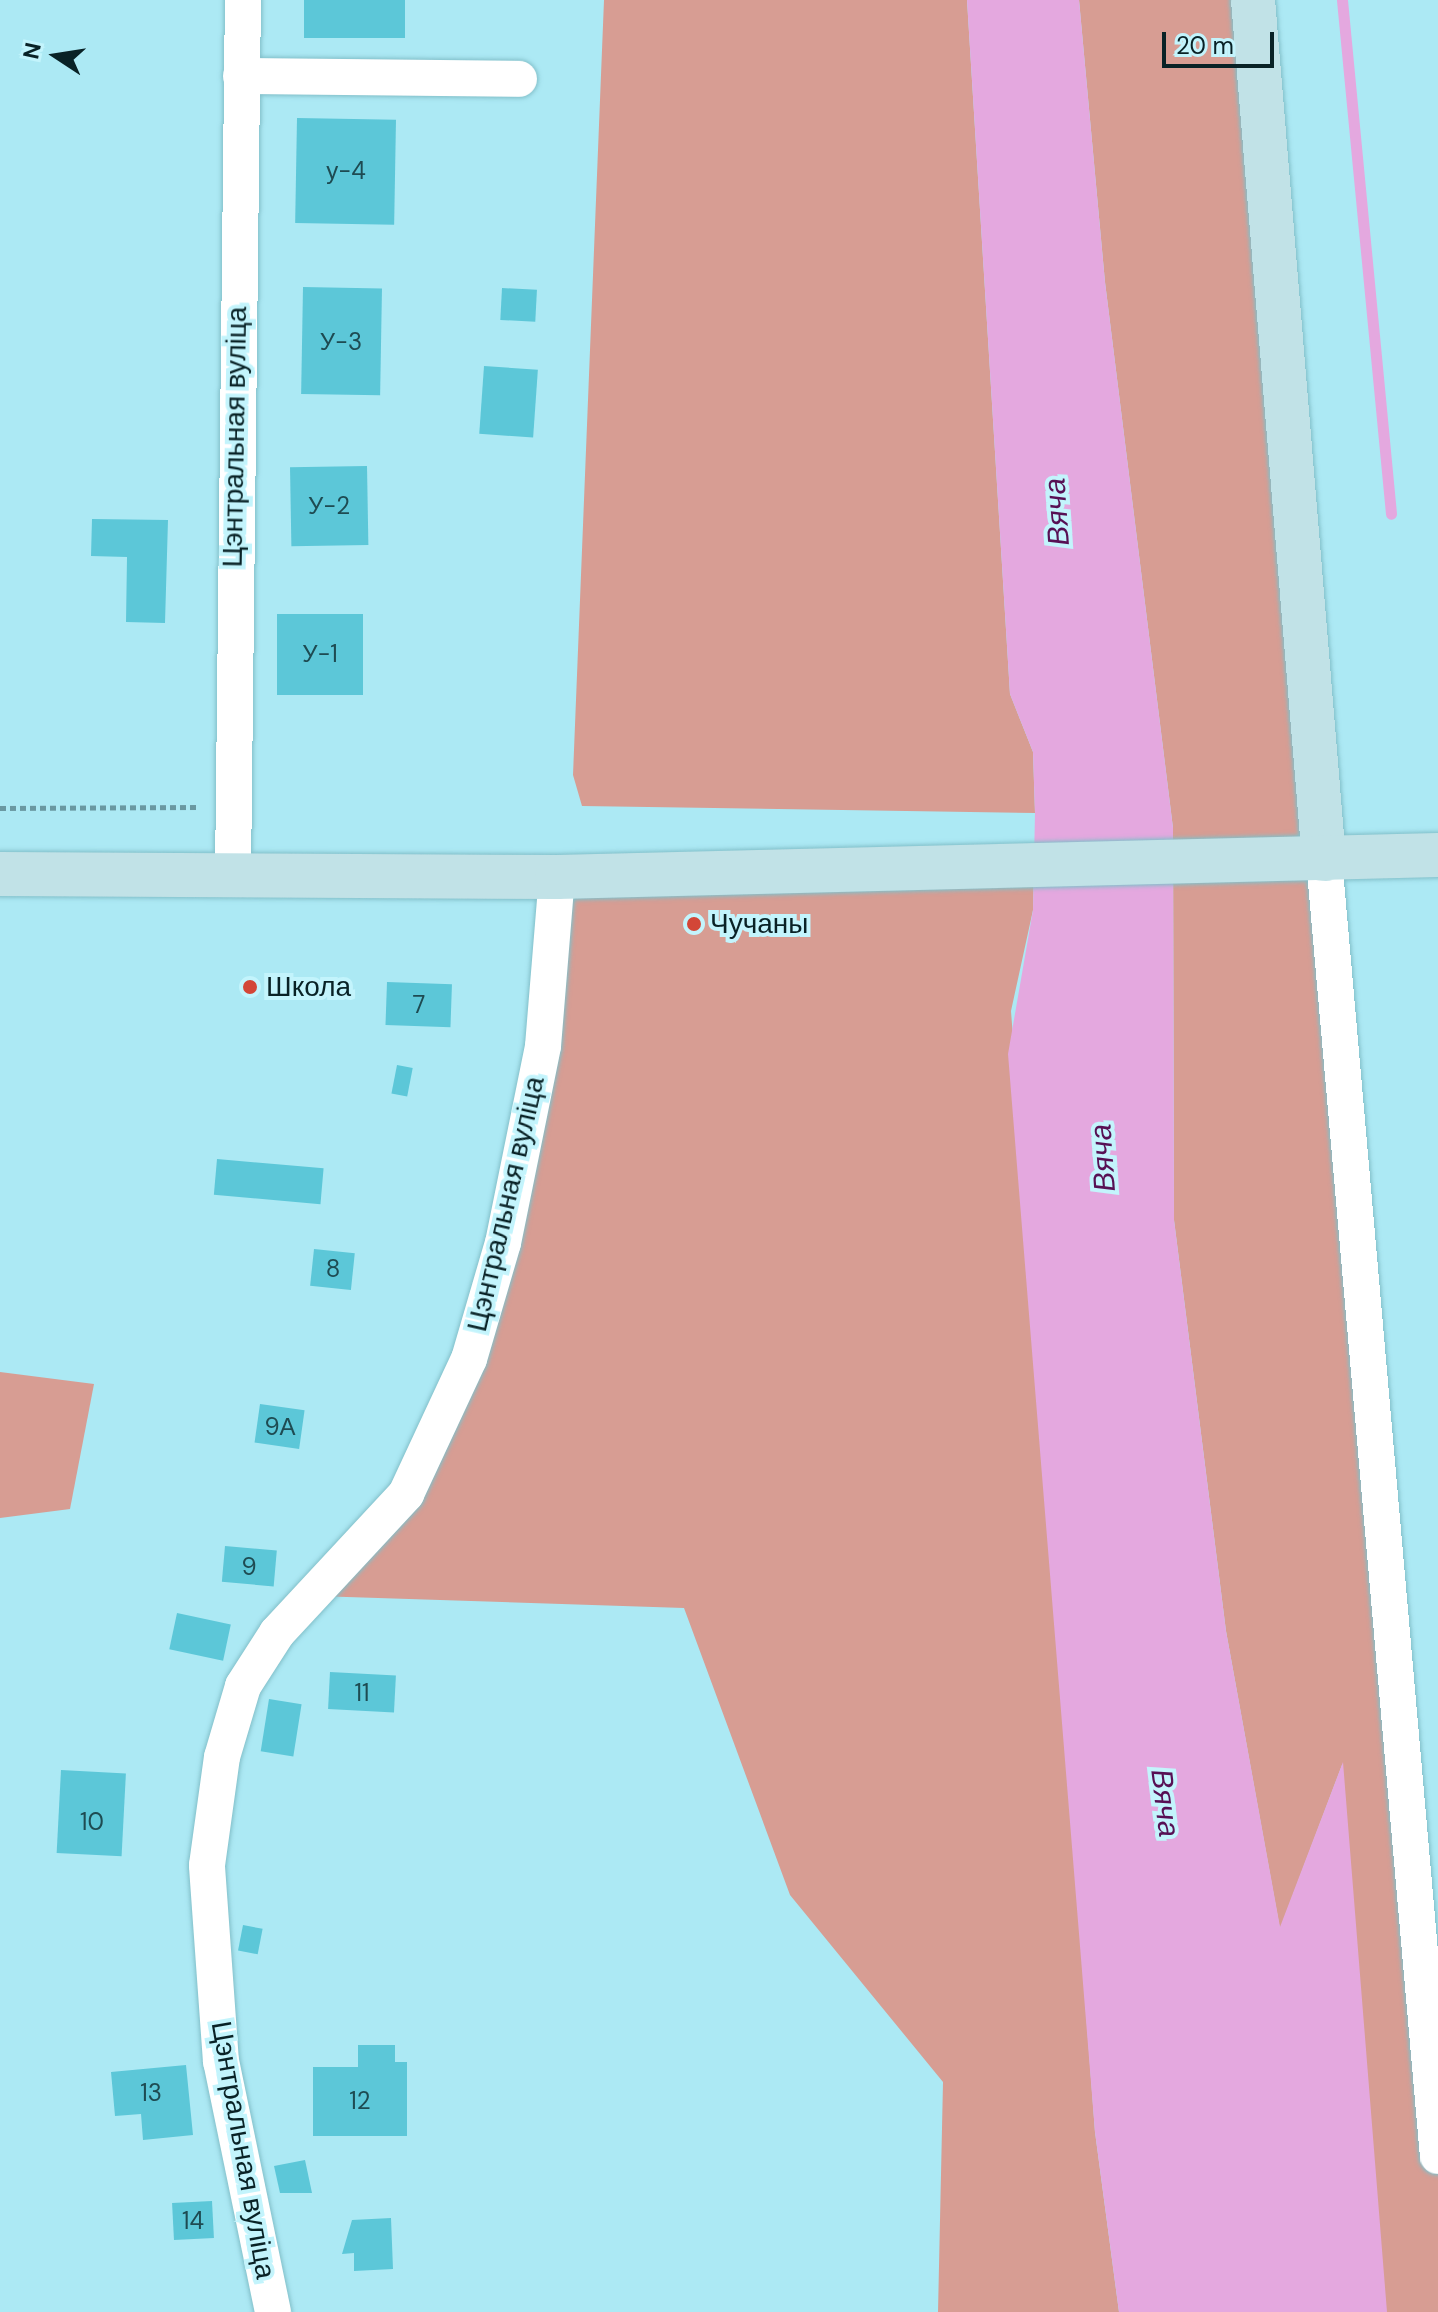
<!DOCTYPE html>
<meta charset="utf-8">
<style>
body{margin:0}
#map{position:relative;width:1438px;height:2312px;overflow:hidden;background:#ace9f4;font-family:"DM Sans",sans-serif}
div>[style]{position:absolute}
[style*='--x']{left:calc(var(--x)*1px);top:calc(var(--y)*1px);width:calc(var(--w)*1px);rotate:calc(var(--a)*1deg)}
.green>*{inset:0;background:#d79d93}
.water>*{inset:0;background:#e4a8df}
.stream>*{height:11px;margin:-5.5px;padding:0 5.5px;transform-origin:5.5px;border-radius:5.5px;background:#e4a8df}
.building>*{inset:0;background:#5cc7d8;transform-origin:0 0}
.path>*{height:5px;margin-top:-2.5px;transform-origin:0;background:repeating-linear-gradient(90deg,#6a98a1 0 6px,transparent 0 10px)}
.roads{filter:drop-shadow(0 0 2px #82bfc9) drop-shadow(0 0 2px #82bfc9)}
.street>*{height:36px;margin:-18px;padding:0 18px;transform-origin:18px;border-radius:18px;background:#fff}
.secondary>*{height:44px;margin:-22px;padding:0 22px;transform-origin:22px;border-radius:22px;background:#c1e2e7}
.dots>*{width:22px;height:22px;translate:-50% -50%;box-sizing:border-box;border:4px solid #c3f4fc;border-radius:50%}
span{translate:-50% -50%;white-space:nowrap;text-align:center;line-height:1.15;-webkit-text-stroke:8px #c3f4fc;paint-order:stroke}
.number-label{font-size:24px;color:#1e4b52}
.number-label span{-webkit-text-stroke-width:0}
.street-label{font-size:28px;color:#092226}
.poi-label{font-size:28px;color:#092226}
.left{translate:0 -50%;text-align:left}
.water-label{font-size:30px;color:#571054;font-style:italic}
.north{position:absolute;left:16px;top:16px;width:80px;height:80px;-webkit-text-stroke:6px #c3f4fc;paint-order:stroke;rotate:282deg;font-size:22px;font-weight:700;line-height:32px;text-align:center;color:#092226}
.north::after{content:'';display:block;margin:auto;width:28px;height:36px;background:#092226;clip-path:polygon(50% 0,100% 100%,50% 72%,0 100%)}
.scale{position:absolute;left:1162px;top:32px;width:112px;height:36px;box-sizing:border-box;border:4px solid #092226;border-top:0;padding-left:10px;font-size:24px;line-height:28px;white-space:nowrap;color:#092226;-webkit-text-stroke:6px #c3f4fc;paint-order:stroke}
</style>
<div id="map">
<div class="green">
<i style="clip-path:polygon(604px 0,967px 0,1010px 694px,1033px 752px,1035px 813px,582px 806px,573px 775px)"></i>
<i style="clip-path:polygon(1079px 0,1253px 0,1438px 2156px,1438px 2312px,1383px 2312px,1342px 1765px,1280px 1929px,1226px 1631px,1174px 1220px,1173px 828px,1105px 282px)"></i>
<i style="clip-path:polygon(1034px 867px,1033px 910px,1011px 1011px,1095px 2132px,1119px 2312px,938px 2312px,943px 2082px,790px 1895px,684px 1608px,316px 1596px,406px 1494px,469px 1359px,557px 877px)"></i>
<i style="clip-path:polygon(0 1372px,94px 1384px,70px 1509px,0 1518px)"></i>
</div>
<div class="water">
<i style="clip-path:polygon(967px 0,1079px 0,1105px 282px,1173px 828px,1174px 1220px,1226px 1631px,1280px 1927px,1343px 1762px,1387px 2312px,1119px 2312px,1095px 2132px,1008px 1054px,1033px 910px,1035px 813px,1033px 752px,1010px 694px)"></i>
</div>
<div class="stream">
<i style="--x:1342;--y:0;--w:516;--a:84.55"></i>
</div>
<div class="building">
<i style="left:304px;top:0;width:101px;height:38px"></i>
<i style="left:297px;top:118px;width:99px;height:105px;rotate:1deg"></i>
<i style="left:303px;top:287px;width:79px;height:107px;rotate:1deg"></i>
<i style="left:502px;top:288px;width:35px;height:32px;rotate:3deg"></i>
<i style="left:484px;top:366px;width:54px;height:68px;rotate:4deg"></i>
<i style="left:367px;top:466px;width:79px;height:77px;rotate:89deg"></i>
<i style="clip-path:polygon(92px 519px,168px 520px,165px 623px,126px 622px,127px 557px,91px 556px)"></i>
<i style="left:277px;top:614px;width:86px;height:81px"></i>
<i style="left:387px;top:982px;width:65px;height:43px;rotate:2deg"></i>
<i style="left:397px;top:1065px;width:16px;height:29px;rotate:11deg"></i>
<i style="left:217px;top:1159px;width:107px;height:36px;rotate:5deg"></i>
<i style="left:314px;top:1249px;width:41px;height:37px;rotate:6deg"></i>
<i style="left:260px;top:1404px;width:45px;height:39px;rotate:8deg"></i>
<i style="left:225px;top:1546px;width:52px;height:36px;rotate:5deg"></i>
<i style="left:177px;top:1613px;width:55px;height:37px;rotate:12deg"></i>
<i style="left:330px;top:1672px;width:66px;height:37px;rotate:3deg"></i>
<i style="left:269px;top:1699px;width:33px;height:53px;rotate:9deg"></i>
<i style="left:61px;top:1770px;width:65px;height:83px;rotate:3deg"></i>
<i style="left:243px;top:1925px;width:20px;height:26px;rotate:11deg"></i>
<i style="clip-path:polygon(358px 2045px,395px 2045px,395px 2062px,407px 2062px,407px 2136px,313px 2136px,313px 2067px,358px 2067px)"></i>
<i style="clip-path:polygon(186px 2065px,193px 2135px,143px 2140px,141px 2114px,115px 2116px,111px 2072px)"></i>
<i style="clip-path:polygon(305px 2160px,312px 2193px,280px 2193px,274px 2166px)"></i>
<i style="left:212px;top:2201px;width:37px;height:40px;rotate:87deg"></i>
<i style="clip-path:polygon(391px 2218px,393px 2269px,354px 2271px,354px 2253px,342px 2254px,352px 2220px)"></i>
</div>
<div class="path">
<i style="--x:0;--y:808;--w:200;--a:-0.3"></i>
</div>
<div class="roads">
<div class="street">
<i style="--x:241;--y:76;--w:278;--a:0.6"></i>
<i style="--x:1324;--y:859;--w:1302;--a:84.98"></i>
<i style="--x:233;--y:875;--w:875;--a:-89.35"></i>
<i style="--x:273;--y:2312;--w:255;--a:-101.7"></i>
<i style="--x:221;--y:2062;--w:197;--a:-94.1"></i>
<i style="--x:207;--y:1865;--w:109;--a:-82.1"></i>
<i style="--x:222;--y:1757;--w:74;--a:-73.5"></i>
<i style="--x:243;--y:1686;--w:63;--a:-57.3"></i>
<i style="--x:277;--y:1633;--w:190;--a:-47.1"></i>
<i style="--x:406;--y:1494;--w:149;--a:-65"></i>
<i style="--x:469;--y:1359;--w:121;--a:-73.7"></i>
<i style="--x:503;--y:1243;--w:201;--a:-78.5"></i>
<i style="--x:543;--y:1046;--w:170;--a:-85.3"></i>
</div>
<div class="secondary">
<i style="--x:1253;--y:0;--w:862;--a:85.28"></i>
<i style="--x:0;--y:874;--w:557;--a:0.31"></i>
<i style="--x:557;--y:877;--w:881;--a:-1.43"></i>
</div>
</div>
<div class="dots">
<i style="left:694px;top:924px;background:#d34637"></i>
<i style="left:250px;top:987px;background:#d34637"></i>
</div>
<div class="number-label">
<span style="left:346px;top:171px">у-4</span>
<span style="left:341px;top:342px">У-3</span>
<span style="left:329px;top:506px">У-2</span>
<span style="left:320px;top:654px">У-1</span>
<span style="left:419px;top:1005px">7</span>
<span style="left:333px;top:1269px">8</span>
<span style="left:280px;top:1427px">9А</span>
<span style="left:249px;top:1567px">9</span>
<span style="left:362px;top:1693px">11</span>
<span style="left:92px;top:1822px">10</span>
<span style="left:151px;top:2093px">13</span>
<span style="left:360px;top:2101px">12</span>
<span style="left:193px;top:2221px">14</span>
</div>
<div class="street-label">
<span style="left:235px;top:437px;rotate:-89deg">Цэнтральная вуліца</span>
<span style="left:506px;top:1204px;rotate:-77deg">Цэнтральная вуліца</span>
<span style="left:243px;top:2150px;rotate:80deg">Цэнтральная вуліца</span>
</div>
<div class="poi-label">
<span class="left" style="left:710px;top:924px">Чучаны</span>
<span class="left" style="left:266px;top:987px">Школа</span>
</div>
<div class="water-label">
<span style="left:1057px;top:512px;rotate:-94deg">Вяча</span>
<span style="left:1103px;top:1158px;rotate:-94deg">Вяча</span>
<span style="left:1165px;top:1803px;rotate:83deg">Вяча</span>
</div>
<div class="north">N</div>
<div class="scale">20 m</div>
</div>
